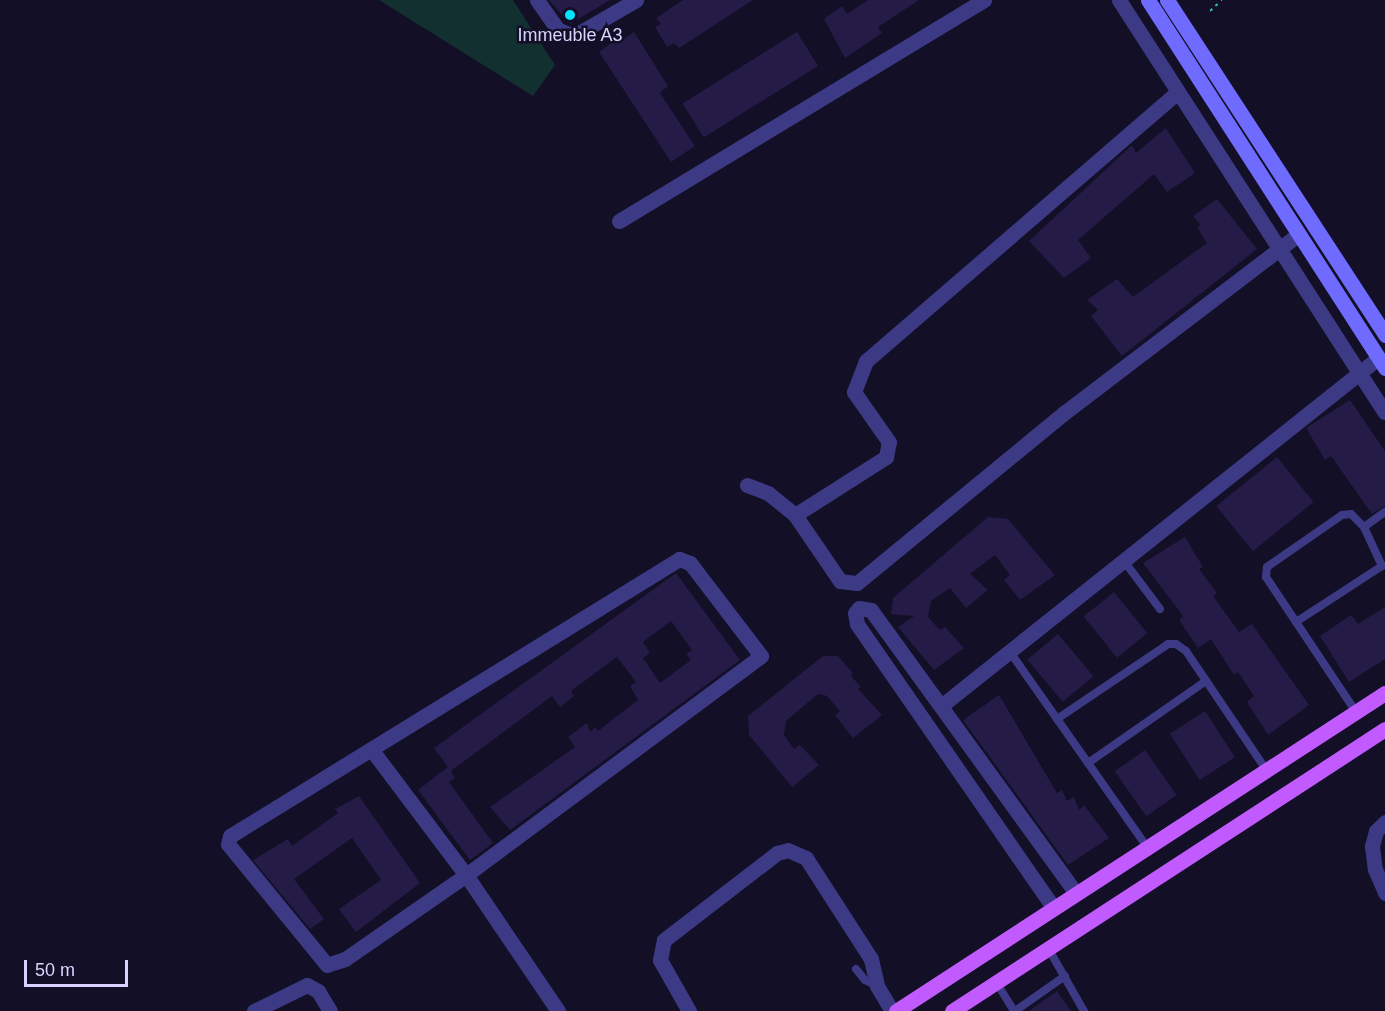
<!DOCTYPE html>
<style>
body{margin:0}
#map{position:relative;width:1385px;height:1011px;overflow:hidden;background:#130f26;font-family:Helvetica,sans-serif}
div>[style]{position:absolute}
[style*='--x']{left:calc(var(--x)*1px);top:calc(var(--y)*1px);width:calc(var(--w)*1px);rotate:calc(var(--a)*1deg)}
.green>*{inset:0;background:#12302f}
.building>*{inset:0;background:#241b47;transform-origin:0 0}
.path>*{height:2px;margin-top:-1px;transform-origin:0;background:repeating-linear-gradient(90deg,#2fb8b0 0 3px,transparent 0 7.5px)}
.lane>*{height:8px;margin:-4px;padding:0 4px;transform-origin:4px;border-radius:4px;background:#3d3a85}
.street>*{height:15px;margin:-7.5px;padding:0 7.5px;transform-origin:7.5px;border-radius:7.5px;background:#3d3a85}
.secondary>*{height:15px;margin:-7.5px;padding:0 7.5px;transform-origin:7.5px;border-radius:7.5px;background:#6f6bff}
.primary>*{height:15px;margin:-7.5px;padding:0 7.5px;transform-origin:7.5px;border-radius:7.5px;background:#c25bff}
.dots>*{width:16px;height:16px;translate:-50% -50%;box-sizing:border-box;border:3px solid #130f26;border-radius:50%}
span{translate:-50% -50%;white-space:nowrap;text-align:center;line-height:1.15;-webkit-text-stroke:5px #130f26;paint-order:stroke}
.poi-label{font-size:18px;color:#d9d4ff}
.scale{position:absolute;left:24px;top:960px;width:104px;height:27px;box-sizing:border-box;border:3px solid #d9d4ff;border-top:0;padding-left:8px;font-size:18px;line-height:21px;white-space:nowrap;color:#d9d4ff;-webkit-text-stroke:4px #130f26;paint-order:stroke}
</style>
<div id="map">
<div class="green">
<i style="clip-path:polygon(379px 0,513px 0,555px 65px,533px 96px)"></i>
</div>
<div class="building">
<i style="clip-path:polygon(549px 0,610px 0,570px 24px)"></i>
<i style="clip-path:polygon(683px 0,753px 0,679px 48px,674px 43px,667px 47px,655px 27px,661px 24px,656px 18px)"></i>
<i style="clip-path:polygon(868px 0,919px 0,878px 27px,882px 33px,845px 58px,824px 19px,842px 6px,847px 14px)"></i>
<i style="clip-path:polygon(634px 32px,668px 86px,660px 93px,695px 146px,671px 162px,599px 52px,622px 35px,624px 39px)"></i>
<i style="left:797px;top:32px;width:40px;height:135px;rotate:58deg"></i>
<i style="clip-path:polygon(1166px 128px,1195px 173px,1167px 192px,1154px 174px,1078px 240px,1091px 258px,1064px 278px,1029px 241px,1132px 145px,1136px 153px)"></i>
<i style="clip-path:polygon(1217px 199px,1257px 249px,1122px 356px,1091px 316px,1098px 310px,1087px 300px,1117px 279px,1133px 297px,1207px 243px,1197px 227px,1201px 225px,1193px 216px)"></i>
<i style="clip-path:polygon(1350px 400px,1385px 451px,1385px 506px,1372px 514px,1331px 456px,1325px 460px,1306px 428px)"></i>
<i style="left:1277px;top:457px;width:58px;height:78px;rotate:51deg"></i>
<i style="clip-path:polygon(988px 517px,1008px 519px,1055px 575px,1020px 600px,1004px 580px,1010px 575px,995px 555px,970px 574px,988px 590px,966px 608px,950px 588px,931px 601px,928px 617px,940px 630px,945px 627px,964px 648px,934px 670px,898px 627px,914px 616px,891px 614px,893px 598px)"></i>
<i style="clip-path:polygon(1185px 537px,1203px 567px,1199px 569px,1217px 593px,1213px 596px,1239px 632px,1252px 624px,1309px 705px,1268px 735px,1247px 702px,1254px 696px,1238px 672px,1234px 675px,1211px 639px,1198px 648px,1179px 620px,1183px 616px,1143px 563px)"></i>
<i style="clip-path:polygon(evenodd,676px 573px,740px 660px,510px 830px,490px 807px,575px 747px,568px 737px,587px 723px,590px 732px,595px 727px,598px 731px,638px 700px,630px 686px,636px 682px,617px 657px,571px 691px,574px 696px,560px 707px,552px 696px,451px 771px,455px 778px,449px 782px,493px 843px,470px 860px,418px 790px,448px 767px,434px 748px,676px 573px,671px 621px,692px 650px,686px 654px,691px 660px,660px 683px,643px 658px,650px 653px,643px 642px,671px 621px)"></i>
<i style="left:1114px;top:592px;width:53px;height:39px;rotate:51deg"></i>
<i style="clip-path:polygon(1385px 607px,1385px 659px,1349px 682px,1320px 636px,1351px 615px,1358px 624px)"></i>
<i style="left:1058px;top:634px;width:55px;height:40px;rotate:50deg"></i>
<i style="clip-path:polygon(823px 656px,838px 656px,853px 673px,851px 676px,861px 687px,858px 689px,882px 715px,853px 738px,835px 715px,840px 711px,827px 696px,818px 694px,786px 721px,784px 735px,794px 749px,800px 745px,819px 765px,792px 787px,749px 735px,748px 716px)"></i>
<i style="clip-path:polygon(999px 695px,1057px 793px,1062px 790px,1067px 801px,1074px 797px,1079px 810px,1084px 805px,1109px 838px,1068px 865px,963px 720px)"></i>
<i style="left:1205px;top:711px;width:55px;height:42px;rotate:57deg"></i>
<i style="left:1145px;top:750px;width:55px;height:37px;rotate:55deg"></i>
<i style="clip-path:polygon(359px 796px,420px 883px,356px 932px,339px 909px,381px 880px,352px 838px,294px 879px,324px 919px,310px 929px,253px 860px,288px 839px,292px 846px,338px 813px,335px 809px)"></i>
<i style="clip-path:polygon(1057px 991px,1071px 1011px,1029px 1011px)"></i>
</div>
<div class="path">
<i style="--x:1210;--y:11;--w:16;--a:-43"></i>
</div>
<div class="lane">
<i style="--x:1364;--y:527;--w:26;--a:-36"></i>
<i style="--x:1124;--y:561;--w:60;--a:53.1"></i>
<i style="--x:1296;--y:622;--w:103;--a:-33.1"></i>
<i style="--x:1382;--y:566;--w:43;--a:-114.8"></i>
<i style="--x:1364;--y:527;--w:18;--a:-135"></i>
<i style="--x:1351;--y:514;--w:9;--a:174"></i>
<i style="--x:1342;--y:515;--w:91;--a:145.3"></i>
<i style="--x:1267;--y:567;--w:10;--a:96"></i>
<i style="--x:1266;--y:577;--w:162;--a:56.3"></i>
<i style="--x:1010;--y:652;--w:238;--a:54.9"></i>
<i style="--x:1057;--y:719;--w:134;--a:-34"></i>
<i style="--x:1168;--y:644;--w:8;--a:0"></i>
<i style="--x:1176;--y:644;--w:12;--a:35"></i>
<i style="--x:1186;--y:651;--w:145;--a:56"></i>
<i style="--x:1088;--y:763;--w:144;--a:-34.8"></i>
<i style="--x:1048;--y:948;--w:73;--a:60.3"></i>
<i style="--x:856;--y:969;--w:14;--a:51"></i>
<i style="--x:865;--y:980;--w:13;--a:27"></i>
<i style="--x:996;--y:982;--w:34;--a:58"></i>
<i style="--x:1015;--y:1011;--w:61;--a:-35"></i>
</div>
<div class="street">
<i style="--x:537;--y:0;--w:35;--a:55"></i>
<i style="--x:557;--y:29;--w:12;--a:24"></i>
<i style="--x:568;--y:34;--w:11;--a:-5"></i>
<i style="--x:579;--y:33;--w:66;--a:-30.1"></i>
<i style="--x:1119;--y:0;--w:490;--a:57.2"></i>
<i style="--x:619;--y:221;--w:427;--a:-31.2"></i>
<i style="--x:747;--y:485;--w:22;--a:21"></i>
<i style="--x:768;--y:493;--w:35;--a:39"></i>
<i style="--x:795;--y:515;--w:108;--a:-32.5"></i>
<i style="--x:886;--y:457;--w:15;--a:-79"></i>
<i style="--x:889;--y:442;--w:61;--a:-125"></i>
<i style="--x:854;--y:392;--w:33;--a:-69"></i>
<i style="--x:866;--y:361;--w:412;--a:-40.8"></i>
<i style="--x:795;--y:515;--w:80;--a:55.7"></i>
<i style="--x:840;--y:581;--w:17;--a:7"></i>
<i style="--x:857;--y:583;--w:268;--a:-39.4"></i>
<i style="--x:1064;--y:413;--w:294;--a:-37.3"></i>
<i style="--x:679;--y:559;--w:12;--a:20"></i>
<i style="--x:690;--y:563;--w:117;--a:52.6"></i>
<i style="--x:761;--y:656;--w:367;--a:143.4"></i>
<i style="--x:466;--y:875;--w:147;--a:145.2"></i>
<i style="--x:345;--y:959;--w:19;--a:162"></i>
<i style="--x:327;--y:965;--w:156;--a:-129.3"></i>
<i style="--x:228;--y:844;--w:8;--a:-76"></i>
<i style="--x:230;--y:836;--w:528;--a:-31.67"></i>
<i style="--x:941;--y:706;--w:559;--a:-38.53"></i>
<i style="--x:371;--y:749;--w:158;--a:53"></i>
<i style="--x:466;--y:875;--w:164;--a:55.9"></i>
<i style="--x:1385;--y:822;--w:13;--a:135"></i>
<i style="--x:1376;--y:831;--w:16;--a:105"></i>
<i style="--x:1372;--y:846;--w:23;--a:83"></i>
<i style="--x:1375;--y:869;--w:26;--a:67"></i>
<i style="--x:1053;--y:907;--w:344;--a:-124.7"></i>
<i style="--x:857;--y:624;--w:11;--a:-100"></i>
<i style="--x:855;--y:613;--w:6;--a:-51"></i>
<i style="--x:859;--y:608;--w:12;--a:9"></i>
<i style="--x:871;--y:610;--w:348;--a:54.1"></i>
<i style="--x:254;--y:1011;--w:59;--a:-26.1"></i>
<i style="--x:307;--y:985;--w:13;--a:29"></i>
<i style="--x:318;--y:991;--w:23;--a:59"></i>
<i style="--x:689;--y:1011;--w:59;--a:-119.6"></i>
<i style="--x:660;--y:960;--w:20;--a:-79"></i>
<i style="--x:664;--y:940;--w:143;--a:-37.6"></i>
<i style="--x:777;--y:853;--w:11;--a:-15"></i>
<i style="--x:788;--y:850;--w:20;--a:24"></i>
<i style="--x:806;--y:858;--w:120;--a:57.2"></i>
<i style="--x:871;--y:959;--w:28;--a:77"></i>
<i style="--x:877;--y:986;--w:29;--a:59"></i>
</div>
<div class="secondary">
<i style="--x:1148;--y:0;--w:438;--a:57.2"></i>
<i style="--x:1167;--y:0;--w:400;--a:56.9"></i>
</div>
<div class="primary">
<i style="--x:896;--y:1011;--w:583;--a:-33.04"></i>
<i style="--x:952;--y:1011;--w:517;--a:-33.07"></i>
</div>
<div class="dots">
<i style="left:570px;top:15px;background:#00e5ff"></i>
</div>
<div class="poi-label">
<span style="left:570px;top:35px">Immeuble A3</span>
</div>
<div class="scale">50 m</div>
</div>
